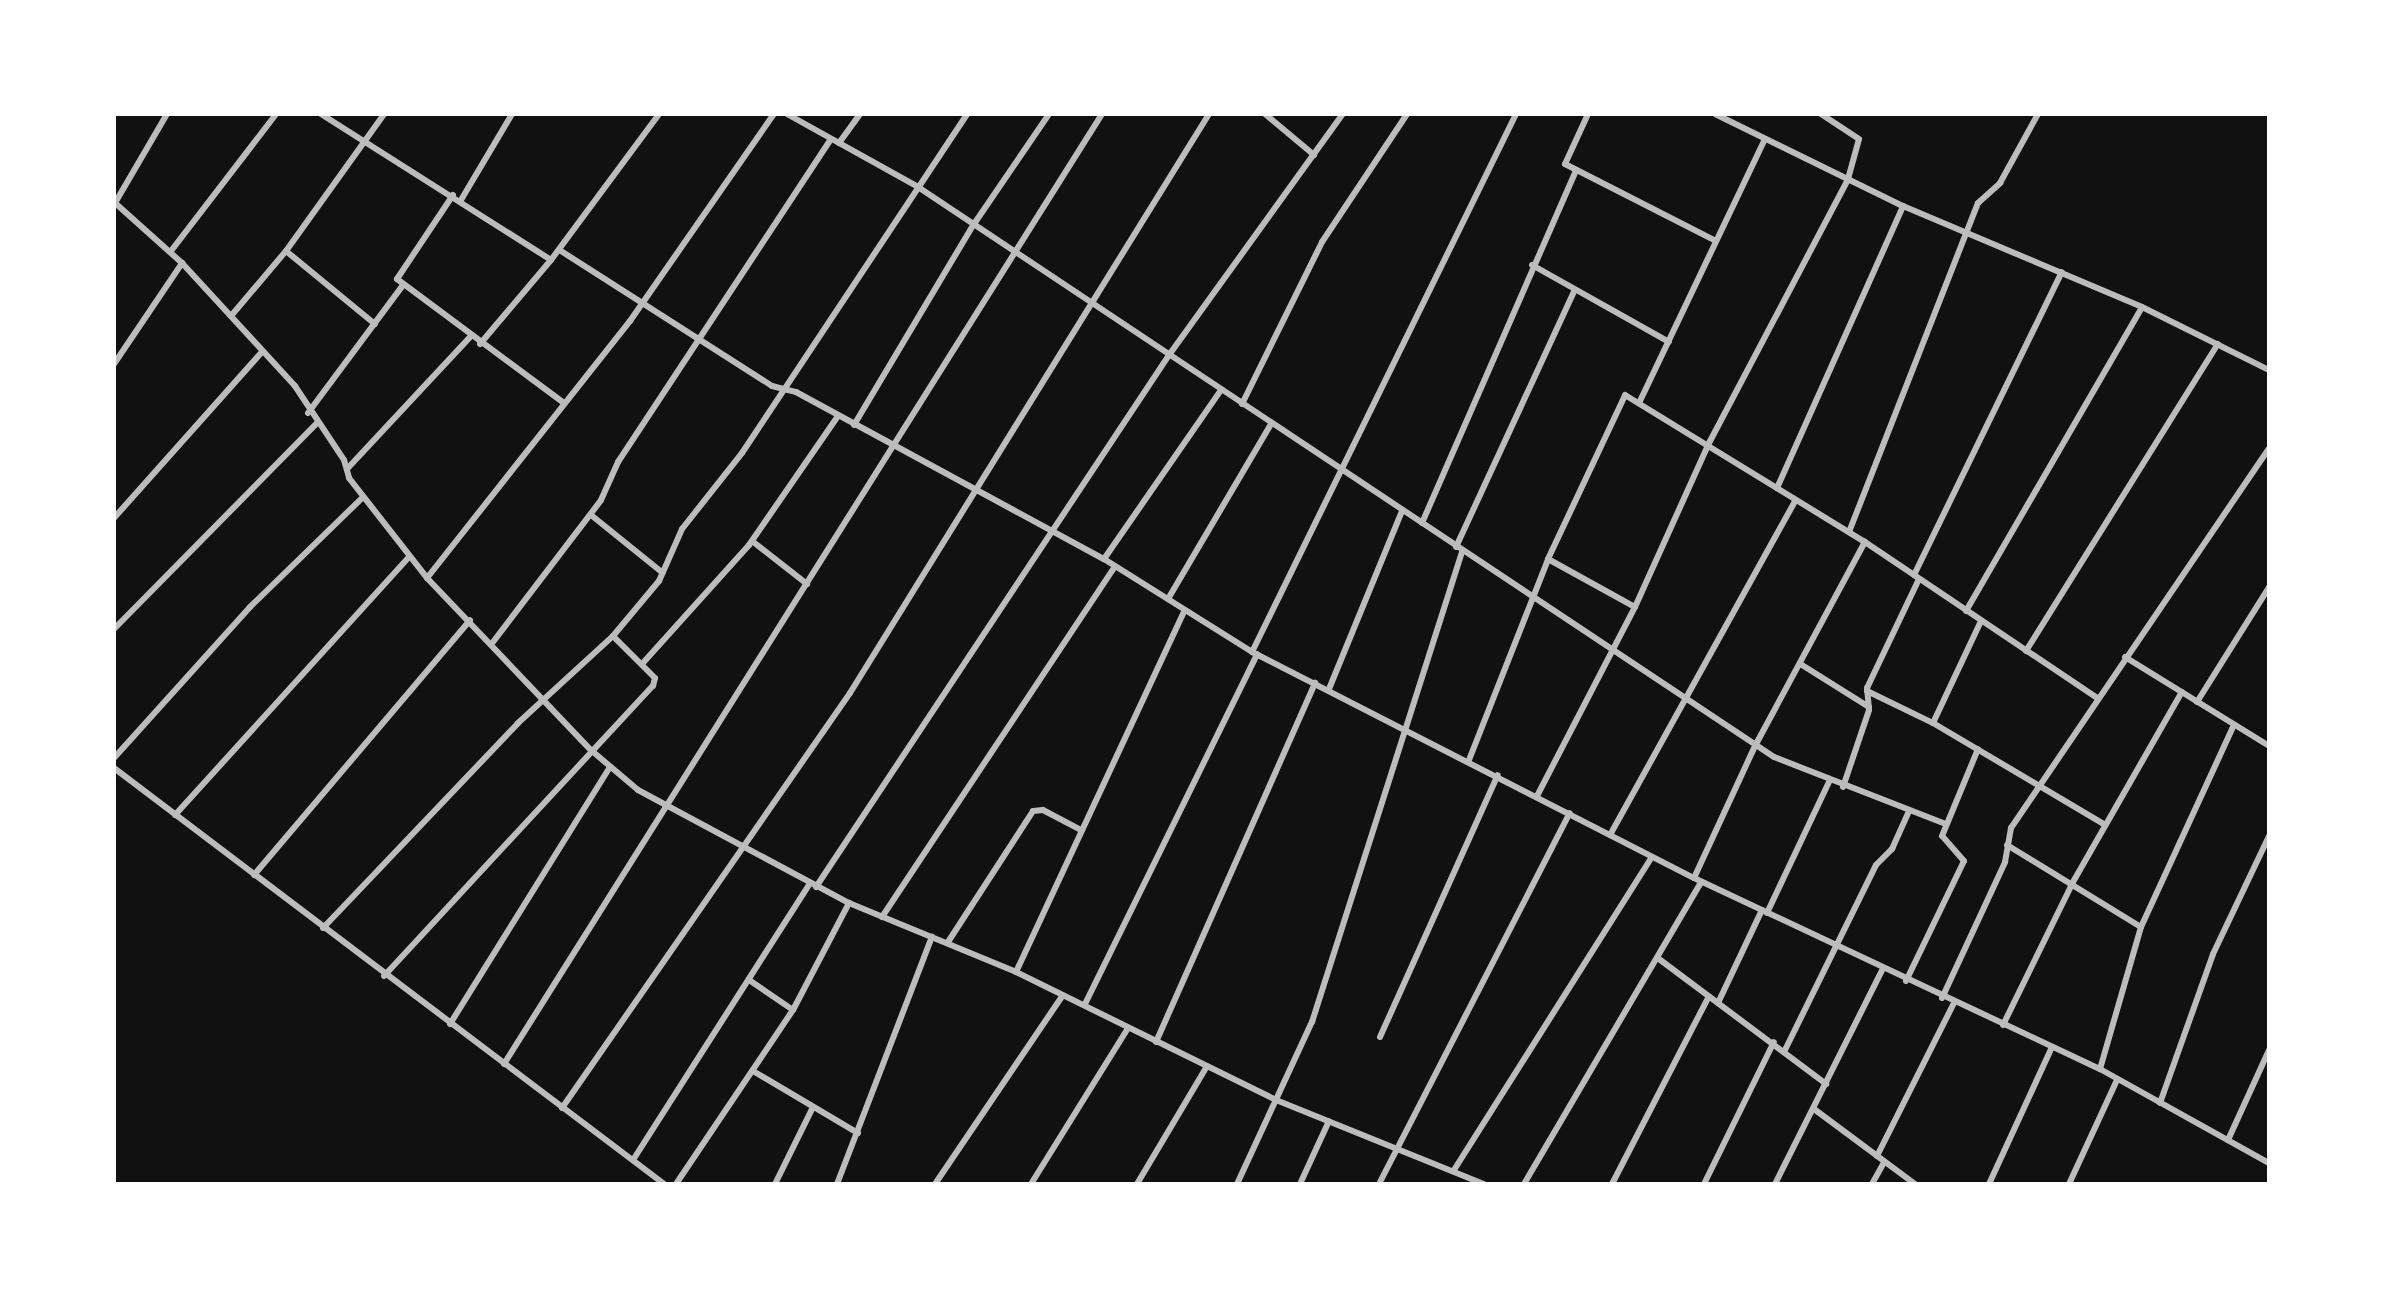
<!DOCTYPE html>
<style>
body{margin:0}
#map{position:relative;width:2383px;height:1298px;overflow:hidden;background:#111;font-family:Quicksand,sans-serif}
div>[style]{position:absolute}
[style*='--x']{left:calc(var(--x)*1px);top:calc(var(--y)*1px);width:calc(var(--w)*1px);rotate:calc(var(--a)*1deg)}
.minor>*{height:6px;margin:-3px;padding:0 3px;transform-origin:3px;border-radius:3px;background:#bcbcbc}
span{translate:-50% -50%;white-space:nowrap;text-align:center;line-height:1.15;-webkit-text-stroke:8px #fff;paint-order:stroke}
.frame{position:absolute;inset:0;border:116px solid #fff;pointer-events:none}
</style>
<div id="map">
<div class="minor">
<i style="--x:321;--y:114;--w:272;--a:32.4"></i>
<i style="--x:551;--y:260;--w:182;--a:-53.5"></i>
<i style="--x:787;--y:114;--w:150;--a:29.1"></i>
<i style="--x:918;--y:187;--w:1028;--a:33.66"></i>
<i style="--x:1774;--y:757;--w:185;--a:21.3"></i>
<i style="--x:1265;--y:114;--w:64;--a:39.9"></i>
<i style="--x:1588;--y:114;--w:55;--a:114.7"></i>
<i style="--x:1565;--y:164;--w:167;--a:27"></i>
<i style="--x:1715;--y:114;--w:209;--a:26.1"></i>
<i style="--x:1903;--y:206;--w:259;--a:22.9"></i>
<i style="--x:2142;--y:307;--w:142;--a:26.4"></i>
<i style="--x:839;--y:143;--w:36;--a:-54"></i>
<i style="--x:453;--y:195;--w:101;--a:123.7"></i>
<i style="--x:397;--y:279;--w:208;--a:36.6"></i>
<i style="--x:461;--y:200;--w:100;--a:-59.3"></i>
<i style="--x:114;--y:202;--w:91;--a:41.9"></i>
<i style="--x:182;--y:263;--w:167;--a:47.4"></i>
<i style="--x:295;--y:386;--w:89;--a:56.5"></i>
<i style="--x:344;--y:460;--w:19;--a:74"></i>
<i style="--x:349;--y:478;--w:127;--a:52"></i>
<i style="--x:427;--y:578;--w:239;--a:46.4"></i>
<i style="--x:592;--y:751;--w:60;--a:40.3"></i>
<i style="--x:638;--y:790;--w:239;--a:28.2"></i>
<i style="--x:849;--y:903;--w:181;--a:22.4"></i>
<i style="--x:1016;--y:972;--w:290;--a:26.2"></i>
<i style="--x:1276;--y:1100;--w:224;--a:22"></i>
<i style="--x:115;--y:203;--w:103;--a:-59.7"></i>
<i style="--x:171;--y:251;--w:173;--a:-52.5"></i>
<i style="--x:286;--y:251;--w:115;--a:39.4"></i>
<i style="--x:561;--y:251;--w:250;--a:32.6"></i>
<i style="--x:772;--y:386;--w:25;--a:14"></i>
<i style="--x:796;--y:392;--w:350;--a:28.5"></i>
<i style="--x:1104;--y:559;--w:175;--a:32.1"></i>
<i style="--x:1252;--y:652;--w:496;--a:27.1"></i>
<i style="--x:1694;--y:878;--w:449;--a:25.2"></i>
<i style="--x:2100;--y:1069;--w:193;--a:29.1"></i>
<i style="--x:1532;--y:265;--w:157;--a:29.3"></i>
<i style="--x:231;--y:316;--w:85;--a:-49.8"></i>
<i style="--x:286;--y:251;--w:168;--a:-54.4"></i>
<i style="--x:480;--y:344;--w:110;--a:-49.8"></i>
<i style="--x:114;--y:364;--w:122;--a:-56"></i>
<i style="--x:1640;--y:401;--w:290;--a:-64.5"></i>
<i style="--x:1242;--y:404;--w:181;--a:-63.7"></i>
<i style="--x:1322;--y:242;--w:154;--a:-56.4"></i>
<i style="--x:308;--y:413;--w:159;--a:-53.4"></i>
<i style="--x:854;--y:425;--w:234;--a:-59.2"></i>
<i style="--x:974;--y:224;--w:133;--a:-55.7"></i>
<i style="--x:347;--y:469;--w:180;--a:-47"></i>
<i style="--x:1777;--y:488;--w:309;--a:-65.9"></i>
<i style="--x:591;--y:515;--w:92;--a:38.9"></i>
<i style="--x:114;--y:518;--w:222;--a:-48.3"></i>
<i style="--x:1422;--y:523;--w:385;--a:-66.4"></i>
<i style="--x:1849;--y:532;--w:353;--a:-68.6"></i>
<i style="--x:1978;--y:203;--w:30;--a:-42"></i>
<i style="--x:2000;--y:183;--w:79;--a:-61.2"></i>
<i style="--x:752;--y:541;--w:70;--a:38"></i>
<i style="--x:1456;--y:547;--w:283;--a:-65.2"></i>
<i style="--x:1104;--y:559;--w:206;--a:-55.3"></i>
<i style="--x:1548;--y:559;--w:99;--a:28.9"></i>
<i style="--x:1914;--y:575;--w:337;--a:-64"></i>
<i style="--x:427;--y:578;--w:328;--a:-51.7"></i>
<i style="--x:630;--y:321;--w:252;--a:-55.2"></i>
<i style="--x:1168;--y:599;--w:203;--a:-59.5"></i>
<i style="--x:1966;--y:611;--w:351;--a:-59.9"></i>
<i style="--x:114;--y:629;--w:289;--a:-45.4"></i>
<i style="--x:493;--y:642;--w:178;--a:-52.7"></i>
<i style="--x:601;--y:500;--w:42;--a:-65.9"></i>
<i style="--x:618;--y:462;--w:386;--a:-56.6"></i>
<i style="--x:2026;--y:651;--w:362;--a:-58"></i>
<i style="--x:1252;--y:652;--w:599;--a:-63.86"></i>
<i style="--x:2125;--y:657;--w:169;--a:31.7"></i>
<i style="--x:642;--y:664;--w:160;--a:-48"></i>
<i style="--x:749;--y:545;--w:157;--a:-55.4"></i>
<i style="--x:1802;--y:665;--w:79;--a:32.1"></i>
<i style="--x:1329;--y:689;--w:192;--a:-67.7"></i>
<i style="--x:1867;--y:691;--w:73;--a:25.9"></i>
<i style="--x:1933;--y:723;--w:199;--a:30.6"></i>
<i style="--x:2197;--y:702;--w:136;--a:-57.9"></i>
<i style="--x:1933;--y:723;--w:113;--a:-64.8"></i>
<i style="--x:114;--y:758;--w:203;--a:-48"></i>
<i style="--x:250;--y:607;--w:158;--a:-44.2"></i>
<i style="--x:1469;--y:760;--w:216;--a:-68.5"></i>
<i style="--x:1548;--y:559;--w:181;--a:-64.8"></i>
<i style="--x:1625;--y:395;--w:281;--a:31.5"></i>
<i style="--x:1865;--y:542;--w:278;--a:33.9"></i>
<i style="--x:114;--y:768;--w:690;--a:37.1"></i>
<i style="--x:1843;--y:787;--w:81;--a:-71.3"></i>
<i style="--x:1869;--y:710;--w:22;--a:-95"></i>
<i style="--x:1867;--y:688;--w:121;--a:-64.5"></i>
<i style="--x:1537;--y:796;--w:213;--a:-62.6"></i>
<i style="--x:1635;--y:607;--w:178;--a:-65.7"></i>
<i style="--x:1708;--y:445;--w:301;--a:-62.2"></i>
<i style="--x:1848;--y:179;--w:41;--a:-74.6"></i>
<i style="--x:1859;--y:139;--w:45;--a:-146.7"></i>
<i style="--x:175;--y:815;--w:348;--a:-47.8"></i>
<i style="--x:1610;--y:835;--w:383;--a:-61"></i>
<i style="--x:2007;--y:845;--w:157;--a:31.5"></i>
<i style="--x:254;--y:875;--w:334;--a:-49.7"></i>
<i style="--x:1694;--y:878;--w:145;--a:-65.2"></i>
<i style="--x:1755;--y:746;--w:232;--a:-61.7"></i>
<i style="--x:816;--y:887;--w:638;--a:-56.43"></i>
<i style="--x:1169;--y:355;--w:297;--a:-54.2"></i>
<i style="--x:1767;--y:913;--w:145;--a:-64.7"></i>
<i style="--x:882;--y:917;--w:421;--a:-56.4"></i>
<i style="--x:323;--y:928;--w:283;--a:-46.4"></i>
<i style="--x:518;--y:723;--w:129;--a:-42.5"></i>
<i style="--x:613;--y:636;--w:72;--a:-50.1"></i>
<i style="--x:659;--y:581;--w:57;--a:-66.1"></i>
<i style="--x:682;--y:529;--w:97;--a:-51.7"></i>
<i style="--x:742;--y:453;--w:407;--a:-56.4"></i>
<i style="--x:948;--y:942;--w:156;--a:-57"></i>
<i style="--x:1033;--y:811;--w:10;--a:-6"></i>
<i style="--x:1043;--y:810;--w:41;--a:27.8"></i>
<i style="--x:1659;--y:959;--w:209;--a:36.8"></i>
<i style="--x:1016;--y:972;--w:398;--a:-65"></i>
<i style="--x:384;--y:976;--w:396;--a:-47.2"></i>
<i style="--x:653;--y:686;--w:8;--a:-76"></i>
<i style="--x:655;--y:678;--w:59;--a:-135"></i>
<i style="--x:749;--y:980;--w:53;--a:34.3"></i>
<i style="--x:1906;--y:981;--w:133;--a:-64.2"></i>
<i style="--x:1964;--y:861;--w:33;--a:-131"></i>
<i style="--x:1942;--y:836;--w:94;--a:-67.5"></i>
<i style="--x:1942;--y:998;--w:150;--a:-65.1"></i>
<i style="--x:2005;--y:862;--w:35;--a:-80"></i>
<i style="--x:2011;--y:828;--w:458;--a:-55.8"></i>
<i style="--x:1718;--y:1003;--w:103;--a:-64.7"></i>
<i style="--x:1085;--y:1004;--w:390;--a:-63.8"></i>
<i style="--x:450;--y:1024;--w:303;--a:-58.1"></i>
<i style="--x:2003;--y:1025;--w:159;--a:-63.9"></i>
<i style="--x:2073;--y:882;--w:219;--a:-60.2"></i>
<i style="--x:1380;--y:1037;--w:287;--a:-65.8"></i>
<i style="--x:1156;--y:1042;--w:393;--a:-66.1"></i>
<i style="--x:1785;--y:1050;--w:206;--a:-63.8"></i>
<i style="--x:1876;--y:865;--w:23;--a:-45"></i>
<i style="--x:1892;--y:849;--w:42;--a:-65.9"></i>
<i style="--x:504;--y:1064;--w:1123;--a:-57.81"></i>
<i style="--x:2100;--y:1069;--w:148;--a:-73.9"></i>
<i style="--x:2141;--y:927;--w:222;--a:-65.3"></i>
<i style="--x:753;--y:1071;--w:122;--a:30.6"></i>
<i style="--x:2160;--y:1103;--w:158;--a:-70.4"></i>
<i style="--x:2213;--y:954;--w:131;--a:-64.6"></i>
<i style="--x:562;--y:1108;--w:505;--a:-55.24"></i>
<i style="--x:850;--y:693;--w:681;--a:-58.2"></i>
<i style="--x:1814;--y:1109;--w:126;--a:36.6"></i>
<i style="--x:2228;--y:1140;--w:99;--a:-65.5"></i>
<i style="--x:1877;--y:1156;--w:171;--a:-63.3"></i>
<i style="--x:633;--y:1160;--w:329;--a:-57.4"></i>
<i style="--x:1454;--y:1170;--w:370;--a:-57.7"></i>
<i style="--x:676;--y:1184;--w:210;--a:-56.1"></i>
<i style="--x:793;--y:1010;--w:121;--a:-62.4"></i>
<i style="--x:775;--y:1184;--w:84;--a:-63.7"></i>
<i style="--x:837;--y:1184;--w:265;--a:-69"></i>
<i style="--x:935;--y:1184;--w:228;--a:-55.9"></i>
<i style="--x:1031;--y:1184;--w:184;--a:-58.1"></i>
<i style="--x:1137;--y:1184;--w:137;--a:-59.3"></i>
<i style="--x:1237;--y:1184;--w:179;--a:-65.2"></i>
<i style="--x:1312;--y:1022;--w:494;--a:-72.3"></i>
<i style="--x:1300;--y:1184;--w:69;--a:-65.3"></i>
<i style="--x:1379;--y:1184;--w:417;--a:-62.8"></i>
<i style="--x:1524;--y:1184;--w:350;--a:-59.6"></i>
<i style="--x:1612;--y:1184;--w:209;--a:-62.7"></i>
<i style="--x:1704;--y:1184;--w:158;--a:-63.8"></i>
<i style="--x:1775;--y:1184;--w:239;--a:-63.4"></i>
<i style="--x:1872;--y:1184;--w:25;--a:-61"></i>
<i style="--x:1989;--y:1184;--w:151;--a:-65.3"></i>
<i style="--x:2069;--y:1184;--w:115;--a:-65.2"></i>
</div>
<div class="frame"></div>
</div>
